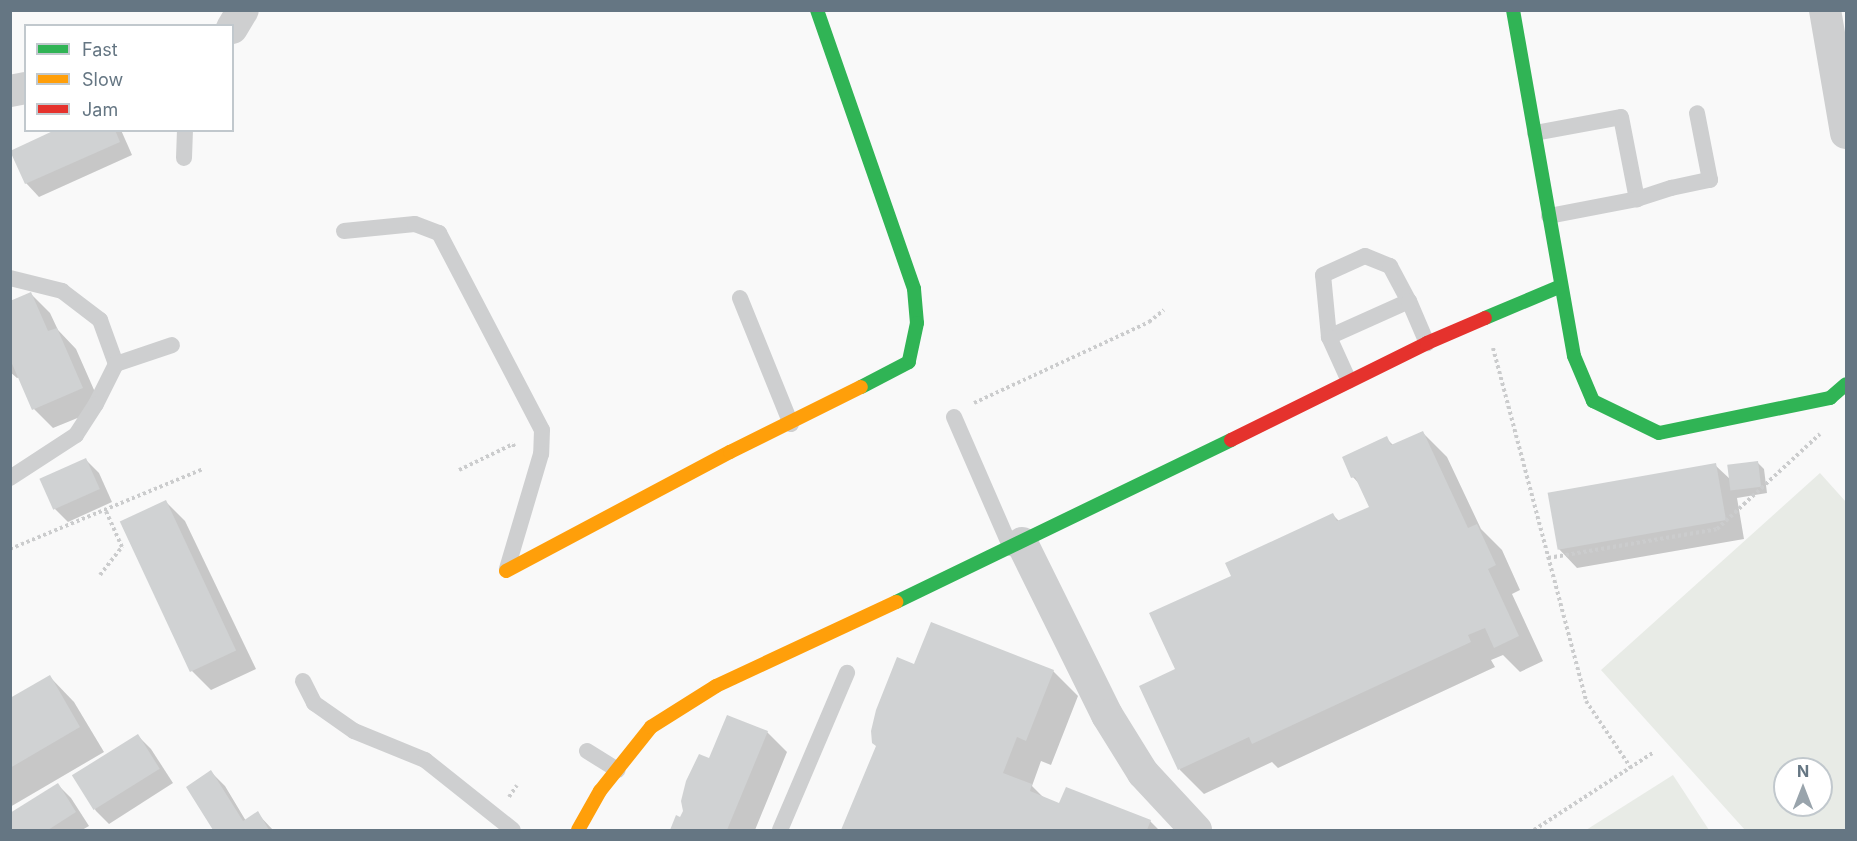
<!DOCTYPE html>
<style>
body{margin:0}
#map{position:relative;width:1857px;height:841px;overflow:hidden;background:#f9f9f9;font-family:Inter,sans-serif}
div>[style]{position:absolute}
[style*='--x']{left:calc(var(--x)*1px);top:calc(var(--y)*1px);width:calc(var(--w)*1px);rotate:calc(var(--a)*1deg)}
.green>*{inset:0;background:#e8ebe6}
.shadow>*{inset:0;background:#0003}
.building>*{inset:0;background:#d0d2d3;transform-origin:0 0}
.path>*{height:4px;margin-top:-2px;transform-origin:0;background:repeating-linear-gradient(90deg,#cbcccd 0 3px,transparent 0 6px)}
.lane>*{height:16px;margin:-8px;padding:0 8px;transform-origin:8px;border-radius:8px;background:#cecfd0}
.street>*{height:32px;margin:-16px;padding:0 16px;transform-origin:16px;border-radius:16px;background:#cecfd0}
.fast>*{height:14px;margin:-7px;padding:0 7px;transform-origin:7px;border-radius:7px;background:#30b455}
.slow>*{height:14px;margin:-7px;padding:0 7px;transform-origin:7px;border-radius:7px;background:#ff9f0a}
.jam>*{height:14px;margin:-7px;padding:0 7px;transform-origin:7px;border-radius:7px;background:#e5322d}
span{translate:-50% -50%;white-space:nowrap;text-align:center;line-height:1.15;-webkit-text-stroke:6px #fff;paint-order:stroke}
.frame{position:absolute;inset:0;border:12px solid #657683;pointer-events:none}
.legend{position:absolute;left:24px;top:24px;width:210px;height:108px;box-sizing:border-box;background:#fff;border:2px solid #c1c8cd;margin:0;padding:8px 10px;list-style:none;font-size:18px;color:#657683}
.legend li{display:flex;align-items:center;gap:12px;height:30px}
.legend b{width:30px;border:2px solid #c1c8cd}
.north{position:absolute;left:1773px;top:757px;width:60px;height:60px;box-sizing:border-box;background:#fff;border:2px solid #c1c8cd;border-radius:50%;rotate:0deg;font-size:16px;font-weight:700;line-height:24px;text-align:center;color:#657683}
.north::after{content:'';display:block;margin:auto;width:21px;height:27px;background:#99a4ac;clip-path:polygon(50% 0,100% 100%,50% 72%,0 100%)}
</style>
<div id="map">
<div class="green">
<i style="clip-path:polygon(evenodd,1820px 473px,1846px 502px,1846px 830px,1745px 830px,1601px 670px,1820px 473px,1785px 769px,1821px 769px,1821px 805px,1785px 805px,1785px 769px)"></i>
<i style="clip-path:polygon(1673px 775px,1709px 830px,1586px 830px)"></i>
</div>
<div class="shadow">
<i style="clip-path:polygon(59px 130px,121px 130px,132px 155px,39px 197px,26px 183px)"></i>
<i style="clip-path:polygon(31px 294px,50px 313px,58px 330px,76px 349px,102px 408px,53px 428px,34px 409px,20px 377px,17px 378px,10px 372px,10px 302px)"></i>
<i style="clip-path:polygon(1422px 432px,1447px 457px,1481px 529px,1502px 550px,1520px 590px,1512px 594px,1543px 661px,1520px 672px,1503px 655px,1491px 660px,1495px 667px,1278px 768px,1272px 762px,1204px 794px,1180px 770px,1141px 687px,1177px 670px,1233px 576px,1333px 515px,1340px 522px,1371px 507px,1361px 486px,1353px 477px,1386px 438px,1394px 446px)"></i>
<i style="clip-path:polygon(86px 460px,99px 473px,112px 502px,68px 522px,54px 508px,41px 479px)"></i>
<i style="clip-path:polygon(1757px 462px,1764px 469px,1767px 493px,1737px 498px,1744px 539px,1577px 568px,1558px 548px,1715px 465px,1731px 480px)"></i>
<i style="clip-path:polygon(166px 502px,185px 521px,256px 669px,211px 690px,192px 671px)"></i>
<i style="clip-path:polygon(915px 666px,1053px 671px,1078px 696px,1051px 765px,1041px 761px,1032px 786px,1045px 799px,1060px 804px,1150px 821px,1159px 830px,843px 830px,878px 746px)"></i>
<i style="clip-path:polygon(50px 677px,74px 702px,104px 752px,10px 807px,10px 700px)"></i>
<i style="clip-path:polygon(767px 732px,787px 752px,755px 830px,671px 830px,677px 817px,681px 819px)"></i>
<i style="clip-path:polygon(138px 736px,151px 749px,173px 783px,109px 824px,96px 811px,74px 777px)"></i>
<i style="clip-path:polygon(211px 772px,225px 786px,246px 821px,257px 813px,273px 830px,215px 830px,188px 787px)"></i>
<i style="clip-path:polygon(58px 785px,71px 798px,89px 826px,82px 830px,10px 830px,10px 815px)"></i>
</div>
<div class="building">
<i style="clip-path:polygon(55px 130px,115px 130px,120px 142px,25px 184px,10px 151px)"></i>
<i style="clip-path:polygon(31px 292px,48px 331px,57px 328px,83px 388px,32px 410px,10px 359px,10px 301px)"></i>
<i style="clip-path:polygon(1423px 431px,1468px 528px,1477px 524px,1496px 565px,1488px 569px,1519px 636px,1494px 648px,1485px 628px,1468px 635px,1471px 642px,1252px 744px,1249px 737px,1178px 770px,1139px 686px,1175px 669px,1149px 613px,1231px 576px,1225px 563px,1333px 513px,1337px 521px,1369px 507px,1355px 477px,1351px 478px,1342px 457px,1387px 436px,1391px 445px)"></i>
<i style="left:86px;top:458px;width:34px;height:51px;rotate:66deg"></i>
<i style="left:1758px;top:461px;width:26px;height:31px;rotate:83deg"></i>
<i style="left:1716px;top:463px;width:58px;height:171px;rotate:80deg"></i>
<i style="left:166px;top:500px;width:166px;height:51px;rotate:65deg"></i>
<i style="clip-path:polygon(931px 622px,1054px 670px,1026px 741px,1017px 737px,1003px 773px,1032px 784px,1030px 791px,1059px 803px,1066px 787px,1151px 820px,1147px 830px,841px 830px,876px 746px,872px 743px,871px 731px,876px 710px,897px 657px,914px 664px)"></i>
<i style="clip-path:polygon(50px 675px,80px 727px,10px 768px,10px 698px)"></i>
<i style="clip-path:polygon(727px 715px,768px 731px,727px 830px,670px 830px,676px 815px,680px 817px,683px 811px,681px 801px,686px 781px,699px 754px,709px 758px)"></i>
<i style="left:138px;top:734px;width:41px;height:78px;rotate:58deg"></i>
<i style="clip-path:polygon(211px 770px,243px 821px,258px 811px,269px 830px,213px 830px,186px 787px)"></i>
<i style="clip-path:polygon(58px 783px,76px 812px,48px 830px,10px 830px,10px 813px)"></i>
</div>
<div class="path">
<i style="--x:1493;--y:348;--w:365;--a:75.2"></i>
<i style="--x:1586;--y:701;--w:81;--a:56.1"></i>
<i style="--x:974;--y:403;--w:193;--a:-24.8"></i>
<i style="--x:1149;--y:322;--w:19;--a:-39"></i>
<i style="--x:459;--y:470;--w:60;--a:-25.7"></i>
<i style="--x:513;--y:444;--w:5;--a:68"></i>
<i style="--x:10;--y:549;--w:209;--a:-22.5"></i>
<i style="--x:1548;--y:558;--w:171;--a:-9.7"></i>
<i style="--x:1717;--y:529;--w:140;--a:-42.7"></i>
<i style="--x:100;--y:575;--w:36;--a:-52"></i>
<i style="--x:122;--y:547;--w:42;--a:-114.1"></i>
<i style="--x:509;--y:797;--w:14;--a:-56"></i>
<i style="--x:1534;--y:830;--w:143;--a:-33"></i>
</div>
<div class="lane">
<i style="--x:1535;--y:133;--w:87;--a:-10.5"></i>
<i style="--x:1621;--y:117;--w:84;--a:79"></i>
<i style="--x:184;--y:158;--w:28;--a:-88"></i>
<i style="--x:1549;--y:216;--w:90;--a:-10.9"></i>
<i style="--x:1637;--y:199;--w:36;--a:-18"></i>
<i style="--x:1671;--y:188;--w:40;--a:-12"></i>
<i style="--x:1710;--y:180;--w:68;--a:-101"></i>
<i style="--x:344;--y:231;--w:71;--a:-5.6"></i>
<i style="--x:415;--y:224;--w:26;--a:21"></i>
<i style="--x:439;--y:233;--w:222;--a:62.4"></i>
<i style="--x:542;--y:430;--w:24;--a:92"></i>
<i style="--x:541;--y:454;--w:120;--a:106.5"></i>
<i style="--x:10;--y:278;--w:54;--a:14"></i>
<i style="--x:62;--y:291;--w:48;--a:37.3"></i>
<i style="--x:100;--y:320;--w:47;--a:70"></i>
<i style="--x:116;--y:364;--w:45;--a:116.6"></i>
<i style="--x:96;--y:404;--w:37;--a:123"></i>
<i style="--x:76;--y:435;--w:79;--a:146.9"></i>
<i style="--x:740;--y:298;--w:136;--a:68"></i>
<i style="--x:1409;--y:301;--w:88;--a:155.8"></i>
<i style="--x:1329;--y:337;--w:62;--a:-95.5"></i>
<i style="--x:1323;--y:275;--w:46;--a:-24.3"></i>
<i style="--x:1365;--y:256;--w:27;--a:22"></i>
<i style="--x:1390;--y:266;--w:40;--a:62"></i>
<i style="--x:1409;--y:301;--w:46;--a:66.8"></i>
<i style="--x:1329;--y:337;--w:48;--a:65.6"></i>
<i style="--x:116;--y:364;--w:59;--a:-18.7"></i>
<i style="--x:954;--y:417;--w:143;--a:66.5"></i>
<i style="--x:303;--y:681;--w:25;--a:63"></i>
<i style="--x:314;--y:703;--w:49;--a:35"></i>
<i style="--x:354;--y:731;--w:77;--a:22.2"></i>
<i style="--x:425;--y:760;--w:112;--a:38.5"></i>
<i style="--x:587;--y:751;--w:36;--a:32"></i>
<i style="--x:780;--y:830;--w:171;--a:-66.9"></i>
</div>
<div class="street">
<i style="--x:1825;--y:10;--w:125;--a:80.3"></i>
<i style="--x:232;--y:28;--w:21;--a:-59"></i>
<i style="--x:10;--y:91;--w:16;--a:-11"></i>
<i style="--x:1022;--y:543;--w:192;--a:63.7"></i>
<i style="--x:1107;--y:715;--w:68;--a:58.2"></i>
<i style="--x:1143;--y:773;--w:78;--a:47.1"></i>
</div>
<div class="fast">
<i style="--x:817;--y:10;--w:295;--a:70.8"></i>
<i style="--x:914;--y:289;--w:34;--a:85"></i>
<i style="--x:917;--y:323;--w:40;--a:102"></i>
<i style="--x:909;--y:362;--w:54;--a:152.5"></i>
<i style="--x:1513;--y:10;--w:351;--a:80"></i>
<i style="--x:1574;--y:356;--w:49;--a:67.1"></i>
<i style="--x:1593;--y:401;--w:73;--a:25.9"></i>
<i style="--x:1659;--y:433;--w:175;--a:-11.6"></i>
<i style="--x:1830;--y:398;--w:21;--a:-41"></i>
<i style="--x:1485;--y:318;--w:82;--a:-22.8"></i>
<i style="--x:896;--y:602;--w:372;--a:-25.8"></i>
</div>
<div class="slow">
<i style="--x:506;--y:571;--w:254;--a:-28"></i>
<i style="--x:730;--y:452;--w:146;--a:-26.4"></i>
<i style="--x:578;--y:830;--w:45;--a:-60.6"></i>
<i style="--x:600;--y:791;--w:82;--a:-51.4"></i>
<i style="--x:651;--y:727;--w:77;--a:-32.2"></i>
<i style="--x:716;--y:686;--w:199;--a:-25"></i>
</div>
<div class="jam">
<i style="--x:1231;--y:440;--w:219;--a:-26.3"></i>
<i style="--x:1427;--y:343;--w:63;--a:-23.3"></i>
</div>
<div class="frame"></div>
<ul class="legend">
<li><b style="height:8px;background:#30b455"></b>Fast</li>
<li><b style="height:8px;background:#ff9f0a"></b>Slow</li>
<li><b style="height:8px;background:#e5322d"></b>Jam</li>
</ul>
<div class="north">N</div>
</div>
